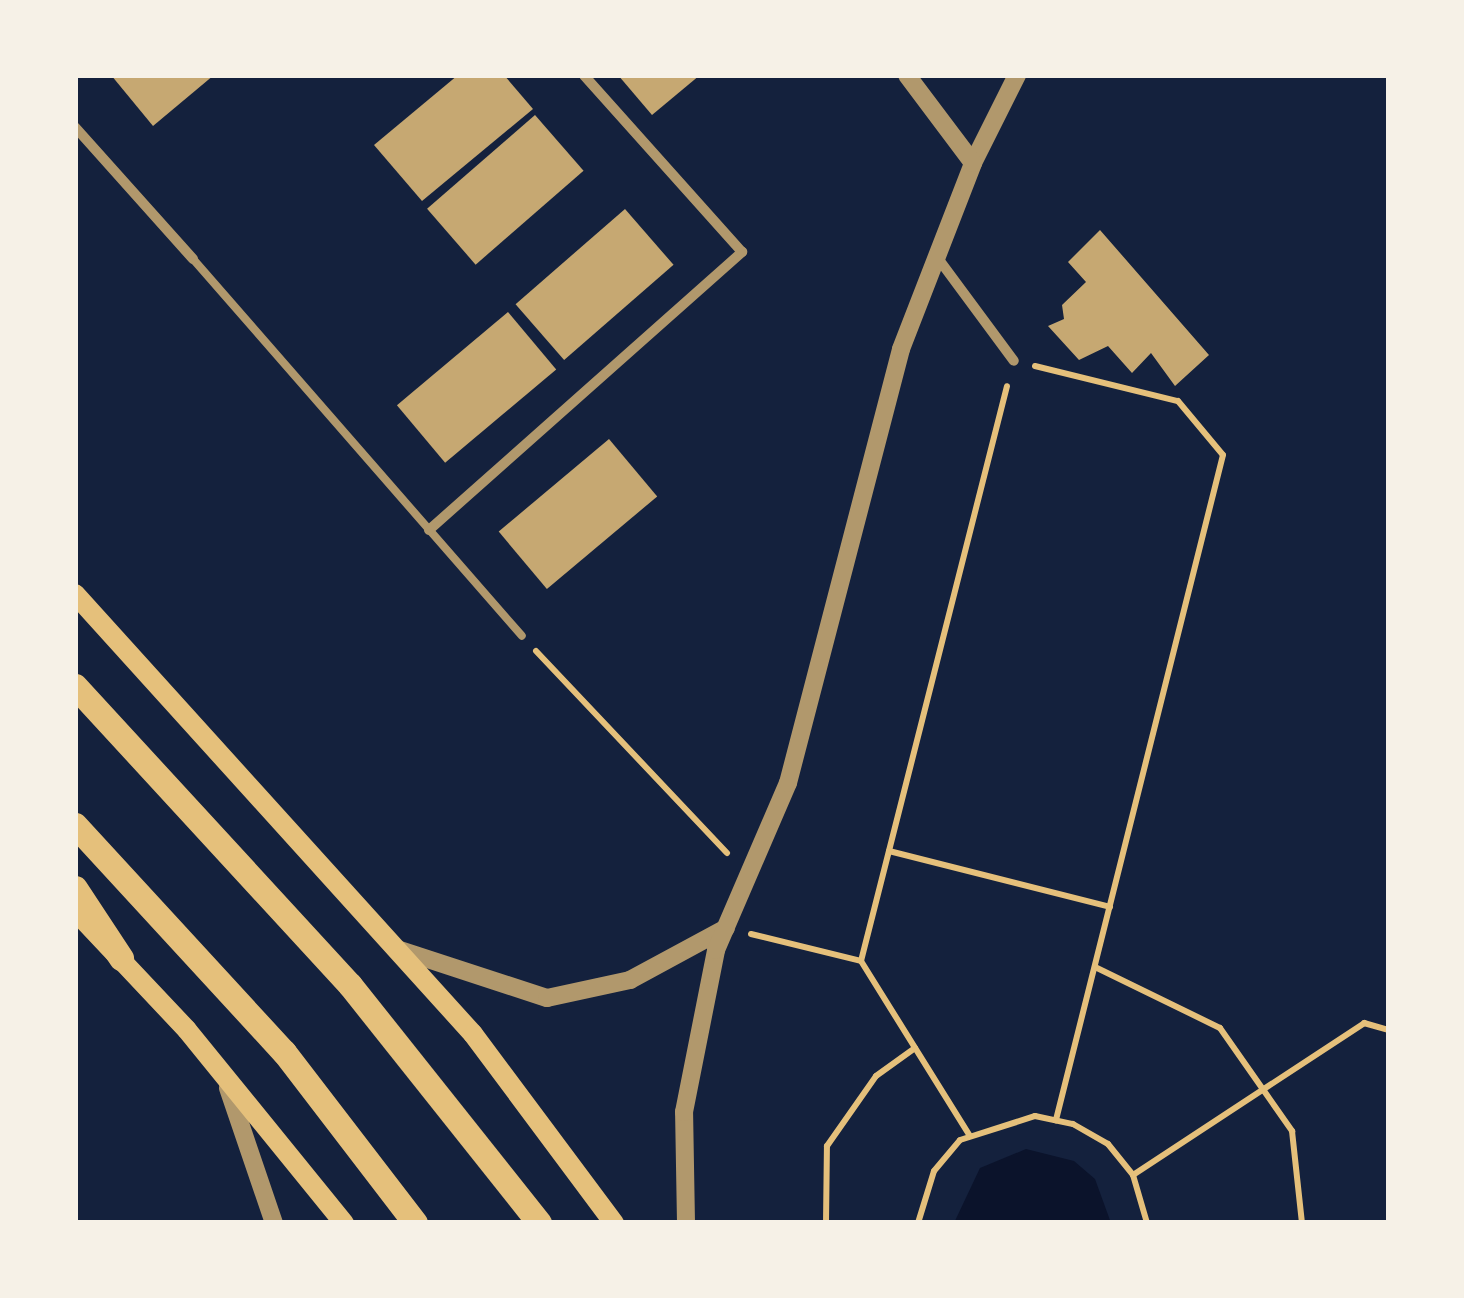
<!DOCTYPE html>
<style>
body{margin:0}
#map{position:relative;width:1464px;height:1298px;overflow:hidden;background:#14213d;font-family:Jost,sans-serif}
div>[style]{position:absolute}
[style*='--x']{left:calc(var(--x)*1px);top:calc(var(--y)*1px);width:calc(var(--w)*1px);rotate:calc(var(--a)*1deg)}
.water>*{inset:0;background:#0b132b}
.building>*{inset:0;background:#c6a872;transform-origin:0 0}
.path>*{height:6px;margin:-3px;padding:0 3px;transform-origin:3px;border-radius:3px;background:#e5c07b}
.service>*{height:8px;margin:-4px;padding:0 4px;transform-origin:4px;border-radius:4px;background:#b1986c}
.minor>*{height:10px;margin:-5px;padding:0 5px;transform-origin:5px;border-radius:5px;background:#b1986c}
.tertiary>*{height:18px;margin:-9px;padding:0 9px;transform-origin:9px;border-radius:9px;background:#b1986c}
.secondary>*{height:20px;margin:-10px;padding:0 10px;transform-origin:10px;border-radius:10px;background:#e5c07b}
.primary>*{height:25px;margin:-12.5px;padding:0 12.5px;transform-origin:12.5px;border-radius:12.5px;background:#e5c07b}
span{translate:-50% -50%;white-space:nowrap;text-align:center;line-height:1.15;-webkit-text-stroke:8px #f6f1e7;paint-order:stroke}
.frame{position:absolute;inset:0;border:78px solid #f6f1e7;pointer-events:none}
</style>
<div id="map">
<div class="water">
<i style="clip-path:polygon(1026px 1149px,1074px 1161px,1095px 1179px,1111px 1223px,954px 1223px,980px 1168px)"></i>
</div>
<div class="building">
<i style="clip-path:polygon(111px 75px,214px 75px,153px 126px)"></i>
<i style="clip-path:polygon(458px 75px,504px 75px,533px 109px,422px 201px,374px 145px)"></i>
<i style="clip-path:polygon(618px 75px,700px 75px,652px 115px)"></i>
<i style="left:535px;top:115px;width:74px;height:143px;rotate:49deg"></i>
<i style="left:625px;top:209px;width:74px;height:145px;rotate:49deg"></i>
<i style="clip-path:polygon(1100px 230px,1209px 355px,1175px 386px,1151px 353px,1132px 373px,1108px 346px,1079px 360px,1048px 326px,1064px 319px,1062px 305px,1086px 282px,1068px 262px)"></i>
<i style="left:508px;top:312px;width:75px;height:145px;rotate:50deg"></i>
<i style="left:609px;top:439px;width:75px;height:144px;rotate:50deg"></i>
</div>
<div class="path">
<i style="--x:1035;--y:366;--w:147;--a:13.8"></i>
<i style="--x:1178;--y:401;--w:70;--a:50.2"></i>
<i style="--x:1223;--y:455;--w:686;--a:104.1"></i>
<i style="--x:536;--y:651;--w:278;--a:46.6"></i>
<i style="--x:889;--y:851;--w:228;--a:14.2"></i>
<i style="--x:751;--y:934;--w:113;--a:13.8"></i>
<i style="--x:861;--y:961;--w:206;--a:58.1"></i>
<i style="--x:861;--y:961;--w:593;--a:-75.75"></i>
<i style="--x:1095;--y:967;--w:139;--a:26"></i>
<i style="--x:1220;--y:1028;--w:126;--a:55"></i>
<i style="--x:1292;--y:1131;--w:93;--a:83.8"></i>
<i style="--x:1133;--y:1175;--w:277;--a:-33.3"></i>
<i style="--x:1364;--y:1023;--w:26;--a:16"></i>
<i style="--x:826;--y:1223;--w:77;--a:-89.3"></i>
<i style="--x:827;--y:1146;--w:85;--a:-55"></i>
<i style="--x:876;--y:1076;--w:48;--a:-35.7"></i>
<i style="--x:918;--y:1223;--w:54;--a:-72.9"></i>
<i style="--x:934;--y:1171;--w:40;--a:-50"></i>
<i style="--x:960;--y:1140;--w:79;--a:-17.7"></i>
<i style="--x:1035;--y:1116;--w:39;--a:12"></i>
<i style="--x:1073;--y:1124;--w:40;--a:29.7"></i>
<i style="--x:1108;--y:1144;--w:40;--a:51"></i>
<i style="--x:1133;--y:1175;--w:50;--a:73.7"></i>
</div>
<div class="service">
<i style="--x:193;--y:259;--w:500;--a:48.89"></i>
</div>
<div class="minor">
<i style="--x:75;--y:127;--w:177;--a:48.2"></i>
<i style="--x:940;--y:261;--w:124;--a:53.5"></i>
<i style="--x:429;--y:530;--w:419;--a:-41.6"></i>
<i style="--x:742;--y:252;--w:237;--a:-131.8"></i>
</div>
<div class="tertiary">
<i style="--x:973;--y:163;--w:98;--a:-63.4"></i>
<i style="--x:397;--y:949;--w:158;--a:18.1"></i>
<i style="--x:547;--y:998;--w:85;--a:-12.2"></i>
<i style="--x:630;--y:980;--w:109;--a:-28.4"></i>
<i style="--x:228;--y:1088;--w:143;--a:71.2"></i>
<i style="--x:686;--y:1223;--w:111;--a:-91"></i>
<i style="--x:684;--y:1112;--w:165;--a:-78.8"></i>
<i style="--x:716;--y:950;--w:182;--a:-66.7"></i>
<i style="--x:788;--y:783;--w:448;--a:-75.4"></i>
<i style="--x:901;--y:349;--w:199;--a:-68.8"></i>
<i style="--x:973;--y:163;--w:110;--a:-126.9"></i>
</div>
<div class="secondary">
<i style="--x:75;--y:594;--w:593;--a:47.87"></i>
<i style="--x:473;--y:1034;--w:236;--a:53.3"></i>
<i style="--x:75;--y:911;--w:163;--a:46.7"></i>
<i style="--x:187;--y:1030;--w:249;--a:50.9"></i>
</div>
<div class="primary">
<i style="--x:75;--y:686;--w:406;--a:47.4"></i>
<i style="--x:350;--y:985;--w:304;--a:51.5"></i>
<i style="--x:75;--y:825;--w:309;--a:47.4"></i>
<i style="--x:284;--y:1052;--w:215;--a:52.5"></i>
<i style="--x:75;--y:888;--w:84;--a:56.7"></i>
</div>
<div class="frame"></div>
</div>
